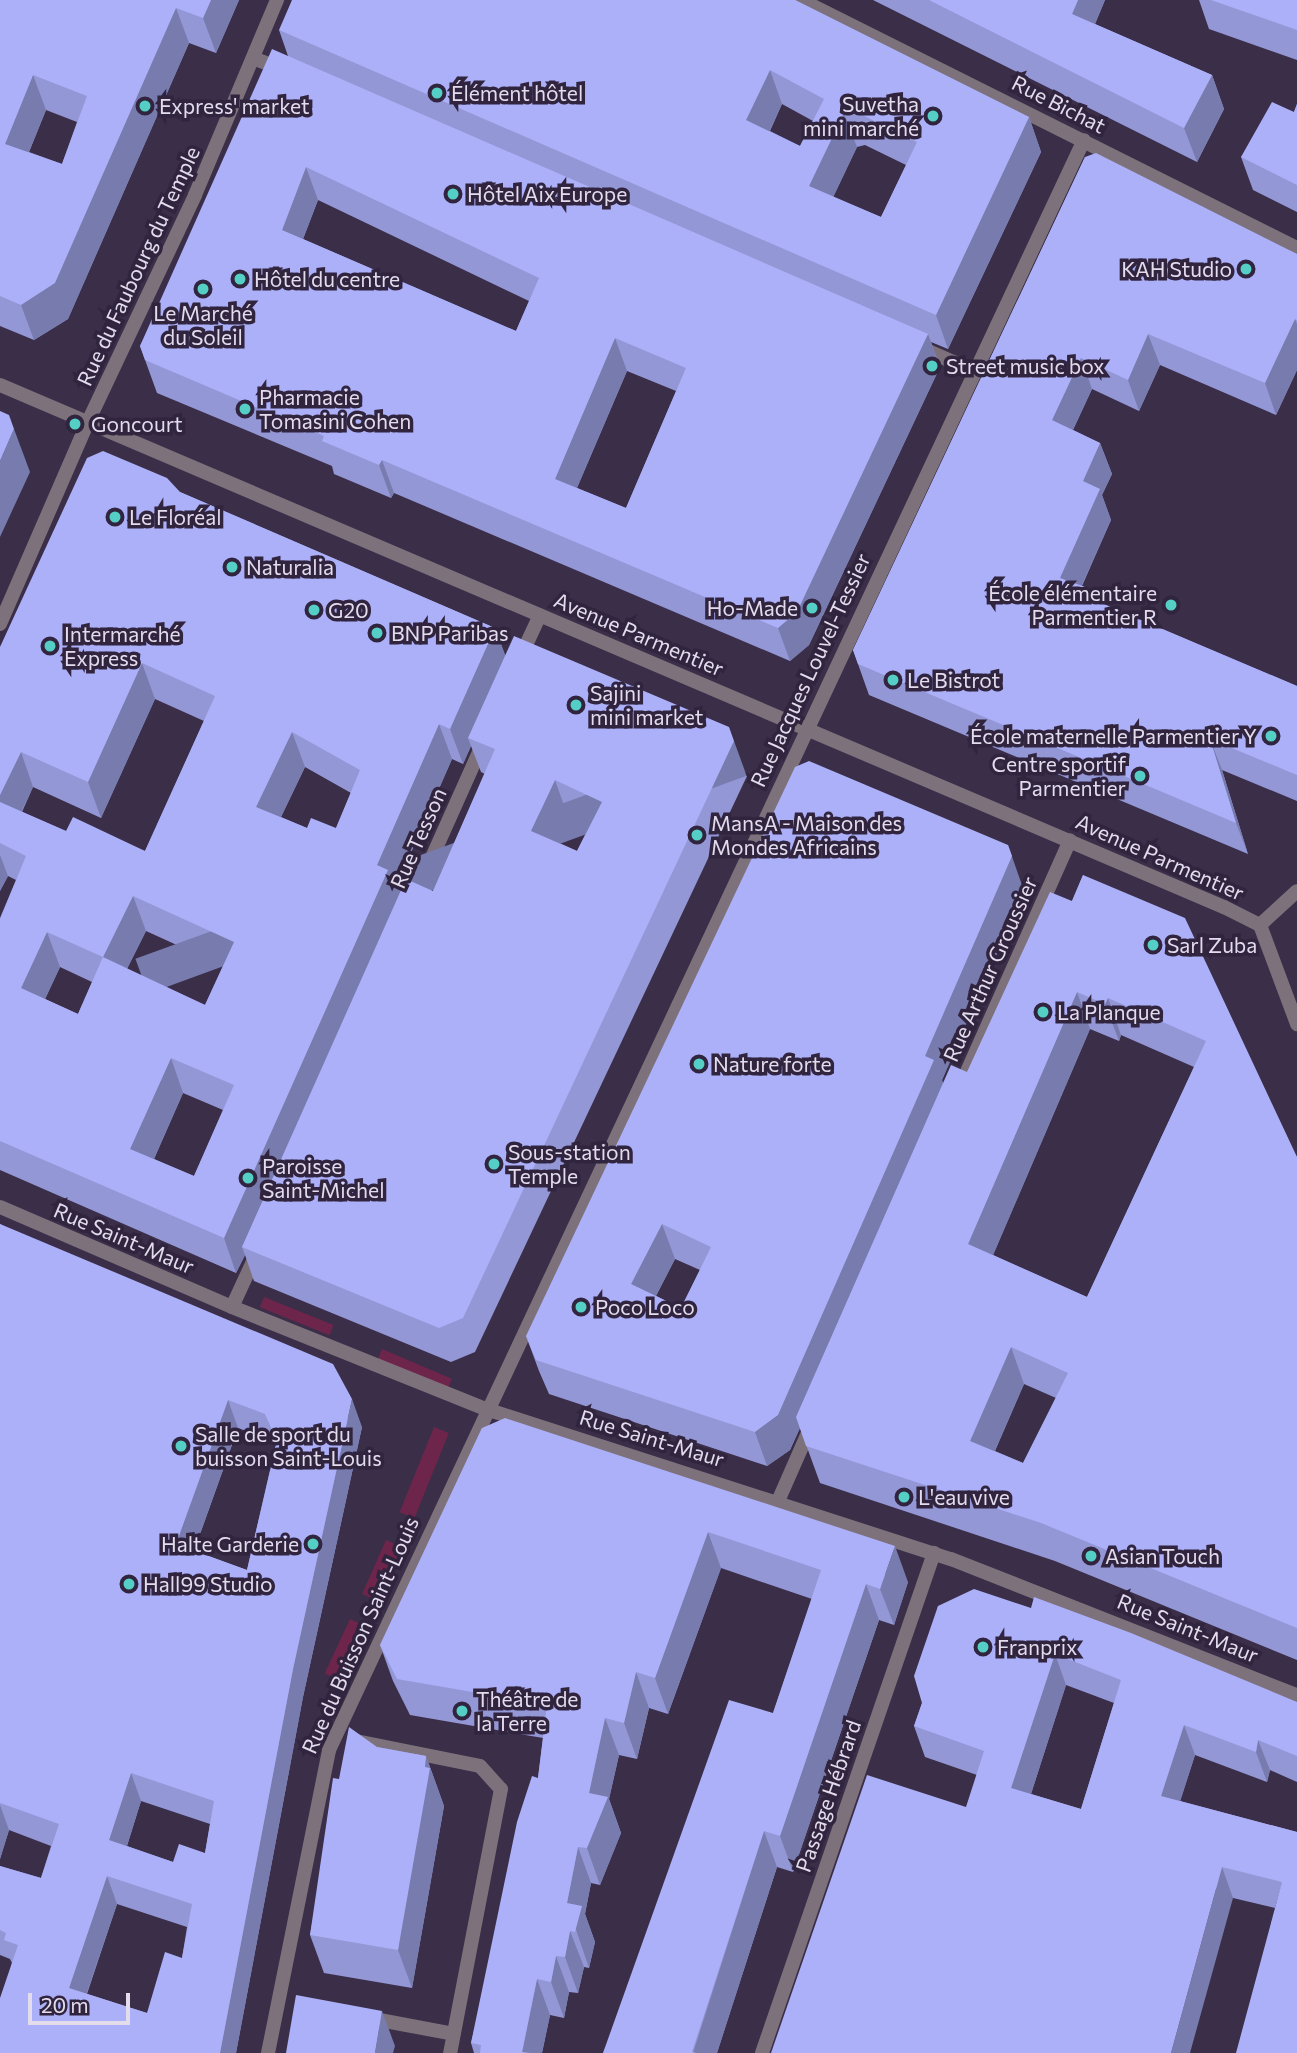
<!DOCTYPE html>
<meta charset="utf-8">
<style>
body{margin:0}
#map{position:relative;width:1297px;height:2053px;overflow:hidden;background:#3a2e48;font-family:Commissioner,sans-serif}
div>[style]{position:absolute}
[style*='--x']{left:calc(var(--x)*1px);top:calc(var(--y)*1px);width:calc(var(--w)*1px);rotate:calc(var(--a)*1deg)}
.green>*{inset:0;background:#6e254b;transform-origin:0 0}
.pedestrian>*{height:14px;margin:-7px;padding:0 7px;transform-origin:7px;border-radius:7px;background:#7d717c}
.minor>*{height:14px;margin:-7px;padding:0 7px;transform-origin:7px;border-radius:7px;background:#7d717c}
.tertiary>*{height:14px;margin:-7px;padding:0 7px;transform-origin:7px;border-radius:7px;background:#7d717c}
.wall>*{inset:0;background:#9497d6}
.shaded-wall>*{inset:0;background:#787bae;transform-origin:0 0}
.building>*{inset:0;background:#acb0f9}
.dots>*{width:19px;height:19px;translate:-50% -50%;box-sizing:border-box;border:4px solid #30243e;border-radius:50%}
span{translate:-50% -50%;white-space:nowrap;text-align:center;line-height:1.15;-webkit-text-stroke:7px #30243e;paint-order:stroke}
.poi-label{font-size:21px;color:#e3dced}
.left{translate:0 -50%;text-align:left}
.right{translate:-100% -50%;text-align:right}
.street-label{font-size:21px;color:#e3dced}
.scale{position:absolute;left:28px;top:1993px;width:102px;height:32px;box-sizing:border-box;border:4px solid #e3dced;border-top:0;padding-left:9px;font-size:21px;line-height:24px;white-space:nowrap;color:#e3dced;-webkit-text-stroke:5px #30243e;paint-order:stroke}
</style>
<div id="map">
<div class="green">
<i style="left:264px;top:1297px;width:75px;height:11px;rotate:22deg"></i>
<i style="left:382px;top:1349px;width:76px;height:11px;rotate:23deg"></i>
<i style="left:434px;top:1427px;width:16px;height:92px;rotate:22deg"></i>
<i style="left:386px;top:1540px;width:17px;height:59px;rotate:24deg"></i>
<i style="left:350px;top:1619px;width:17px;height:60px;rotate:25deg"></i>
</div>
<div class="pedestrian">
<i style="--x:232;--y:1307;--w:274;--a:21.9"></i>
</div>
<div class="minor">
<i style="--x:801;--y:0;--w:555;--a:26.57"></i>
<i style="--x:253;--y:58;--w:30;--a:21"></i>
<i style="--x:919;--y:347;--w:62;--a:23.7"></i>
<i style="--x:86;--y:426;--w:255;--a:-64.7"></i>
<i style="--x:195;--y:195;--w:212;--a:-67.2"></i>
<i style="--x:520;--y:658;--w:47;--a:-65.1"></i>
<i style="--x:412;--y:902;--w:176;--a:-65.9"></i>
<i style="--x:1260;--y:925;--w:50;--a:-42.6"></i>
<i style="--x:965;--y:1076;--w:258;--a:-66"></i>
<i style="--x:0;--y:1207;--w:253;--a:23.3"></i>
<i style="--x:232;--y:1307;--w:60;--a:-65.2"></i>
<i style="--x:486;--y:1409;--w:489;--a:17.9"></i>
<i style="--x:951;--y:1559;--w:372;--a:21.5"></i>
<i style="--x:779;--y:1499;--w:82;--a:-66.3"></i>
<i style="--x:356;--y:1741;--w:126;--a:11.4"></i>
<i style="--x:480;--y:1766;--w:31;--a:48"></i>
<i style="--x:501;--y:1789;--w:269;--a:100.9"></i>
<i style="--x:369;--y:2018;--w:86;--a:10.7"></i>
<i style="--x:268;--y:2053;--w:309;--a:-78.6"></i>
<i style="--x:329;--y:1750;--w:1778;--a:-64.88"></i>
<i style="--x:762;--y:2053;--w:529;--a:-71.02"></i>
</div>
<div class="tertiary">
<i style="--x:0;--y:385;--w:1331;--a:23.1"></i>
<i style="--x:1224;--y:907;--w:40;--a:26.6"></i>
<i style="--x:1260;--y:925;--w:106;--a:69.5"></i>
<i style="--x:0;--y:624;--w:216;--a:-66.5"></i>
</div>
<div class="wall">
<i style="clip-path:polygon(evenodd,0 0,239px 0,216px 53px,189px 43px,68px 319px,34px 340px,0 326px,0 0,46px 110px,77px 122px,62px 164px,29px 152px,46px 110px)"></i>
<i style="clip-path:polygon(evenodd,795px 0,1029px 117px,1041px 152px,948px 349px,931px 342px,940px 367px,809px 645px,790px 661px,394px 493px,391px 498px,334px 474px,332px 466px,157px 393px,140px 346px,288px 56px,279px 30px,795px 0,782px 104px,813px 121px,800px 146px,770px 131px,782px 104px,795px 0,865px 145px,906px 165px,881px 217px,833px 197px,857px 147px,865px 145px,795px 0,318px 200px,529px 301px,516px 331px,303px 239px,318px 200px,795px 0,627px 371px,676px 391px,626px 508px,577px 488px,627px 371px)"></i>
<i style="clip-path:polygon(873px 0,1105px 0,1095px 24px,1212px 75px,1224px 109px,1197px 162px)"></i>
<i style="clip-path:polygon(1199px 0,1297px 0,1297px 60px,1209px 29px)"></i>
<i style="clip-path:polygon(1297px 104px,1297px 212px,1253px 190px,1241px 157px,1294px 112px)"></i>
<i style="clip-path:polygon(1085px 157px,1297px 254px,1297px 370px,1276px 415px,1160px 365px,1139px 411px,1092px 389px,1073px 430px,1100px 443px,1112px 474px,1102px 495px,1111px 520px,1082px 586px,1088px 588px,1093px 600px,1297px 686px,1297px 801px,1222px 770px,1248px 854px,869px 695px,853px 650px)"></i>
<i style="clip-path:polygon(evenodd,180px 492px,495px 628px,505px 655px,747px 776px,475px 1352px,451px 1362px,254px 1281px,245px 1255px,236px 1273px,0 1170px,0 918px,16px 880px,8px 876px,0 891px,0 647px,180px 492px,155px 699px,204px 721px,145px 851px,66px 831px,22px 812px,33px 787px,101px 818px,155px 699px,180px 492px,471px 746px,481px 772px,485px 774px,433px 891px,398px 897px,395px 889px,452px 759px,463px 764px,471px 746px,180px 492px,305px 767px,351px 793px,336px 828px,307px 828px,281px 817px,305px 767px,180px 492px,567px 814px,590px 825px,577px 851px,555px 841px,567px 814px,180px 492px,146px 931px,223px 966px,205px 1005px,127px 969px,146px 931px,180px 492px,60px 967px,92px 982px,78px 1014px,45px 999px,60px 967px,180px 492px,183px 1093px,223px 1110px,194px 1176px,154px 1159px,183px 1093px)"></i>
<i style="clip-path:polygon(evenodd,1083px 875px,1297px 1157px,1297px 1660px,1055px 1561px,820px 1483px,800px 1428px,790px 1450px,767px 1466px,549px 1394px,539px 1371px,526px 1336px,1024px 891px,942px 1080px,943px 1084px,967px 1072px,1072px 901px,1083px 875px,1090px 1029px,1119px 1041px,1121px 1035px,1194px 1067px,1087px 1297px,993px 1255px,1090px 1029px,1083px 875px,675px 1259px,700px 1270px,681px 1308px,656px 1296px,675px 1259px,1083px 875px,1024px 1384px,1056px 1398px,1023px 1463px,995px 1451px,1024px 1384px)"></i>
<i style="clip-path:polygon(evenodd,0 1224px,362px 1427px,303px 1697px,236px 2053px,0 2053px,12px 1963px,10px 1959px,0 1955px,0 1866px,41px 1878px,51px 1846px,9px 1830px,0 1859px,0 1224px,238px 1428px,275px 1442px,276px 1444px,247px 1570px,194px 1551px,238px 1428px,0 1224px,141px 1801px,210px 1824px,205px 1853px,173px 1862px,127px 1846px,141px 1801px,0 1224px,117px 1904px,187px 1927px,182px 1958px,147px 2013px,87px 1994px,117px 1904px)"></i>
<i style="clip-path:polygon(482px 1428px,908px 1582px,894px 1625px,879px 1620px,793px 1872px,777px 1867px,717px 2053px,603px 2053px,773px 1713px,812px 1599px,721px 1568px,668px 1714px,649px 1708px,637px 1759px,619px 1755px,609px 1799px,621px 1833px,600px 1885px,591px 1883px,585px 1914px,595px 1942px,589px 1968px,584px 1967px,578px 1993px,569px 1992px,564px 2018px,550px 2015px,542px 2053px,474px 2053px,471px 2043px,538px 1778px,543px 1738px,410px 1715px,393px 1681px,380px 1645px)"></i>
<i style="clip-path:polygon(evenodd,938px 1606px,1297px 1702px,1297px 1782px,1270px 1770px,1267px 1782px,1195px 1755px,1180px 1801px,1297px 1832px,1275px 1908px,1233px 1898px,977px 1775px,925px 1757px,914px 1726px,922px 1703px,938px 1606px,1066px 1685px,1114px 1703px,1081px 1809px,1031px 1794px,1066px 1685px)"></i>
<i style="clip-path:polygon(377px 1747px,426px 1756px,444px 1806px,412px 1988px,324px 1973px,310px 1935px,339px 1779px)"></i>
</div>
<div class="shaded-wall">
<i style="clip-path:polygon(211px 0,239px 0,216px 53px,203px 18px)"></i>
<i style="clip-path:polygon(1078px 0,1105px 0,1085px 48px,1072px 14px)"></i>
<i style="clip-path:polygon(176px 8px,189px 43px,68px 319px,34px 340px,21px 305px)"></i>
<i style="clip-path:polygon(770px 70px,782px 104px,759px 154px,746px 120px)"></i>
<i style="clip-path:polygon(33px 75px,46px 110px,18px 179px,5px 144px)"></i>
<i style="clip-path:polygon(1212px 75px,1224px 109px,1197px 162px,1184px 128px)"></i>
<i style="clip-path:polygon(844px 113px,857px 147px,822px 221px,809px 186px)"></i>
<i style="clip-path:polygon(1029px 117px,1041px 152px,948px 349px,936px 315px)"></i>
<i style="clip-path:polygon(306px 167px,318px 200px,294px 263px,282px 230px)"></i>
<i style="clip-path:polygon(1295px 319px,1297px 324px,1297px 370px,1276px 415px,1265px 383px)"></i>
<i style="clip-path:polygon(928px 334px,940px 367px,809px 645px,790px 661px,778px 628px)"></i>
<i style="clip-path:polygon(1148px 334px,1160px 365px,1139px 411px,1128px 380px)"></i>
<i style="clip-path:polygon(615px 338px,627px 371px,567px 511px,555px 479px)"></i>
<i style="clip-path:polygon(1081px 358px,1092px 389px,1063px 451px,1052px 420px)"></i>
<i style="clip-path:polygon(14px 429px,30px 472px,0 537px,0 461px)"></i>
<i style="clip-path:polygon(1100px 443px,1112px 474px,1102px 495px,1111px 520px,1071px 609px,1060px 578px,1083px 481px)"></i>
<i style="clip-path:polygon(382px 460px,394px 493px,391px 498px,379px 465px)"></i>
<i style="clip-path:polygon(1088px 588px,1100px 619px,1085px 596px)"></i>
<i style="clip-path:polygon(495px 628px,508px 663px,468px 738px,471px 746px,463px 764px,450px 729px)"></i>
<i style="clip-path:polygon(142px 663px,155px 699px,101px 818px,88px 782px)"></i>
<i style="clip-path:polygon(439px 724px,452px 759px,395px 889px,401px 905px,242px 1247px,245px 1255px,236px 1273px,224px 1238px,377px 865px)"></i>
<i style="clip-path:polygon(292px 732px,305px 767px,269px 842px,256px 807px)"></i>
<i style="clip-path:polygon(1210px 739px,1222px 770px,1248px 854px,1236px 823px)"></i>
<i style="left:734px;top:741px;width:37px;height:637px;rotate:70deg"></i>
<i style="clip-path:polygon(21px 752px,33px 787px,10px 836px,0 808px,0 795px)"></i>
<i style="clip-path:polygon(555px 780px,567px 814px,544px 865px,531px 831px)"></i>
<i style="clip-path:polygon(1008px 845px,1024px 891px,942px 1080px,947px 1095px,790px 1450px,767px 1466px,755px 1432px,925px 1056px)"></i>
<i style="clip-path:polygon(0 855px,8px 876px,0 891px)"></i>
<i style="clip-path:polygon(133px 896px,146px 931px,115px 992px,103px 957px)"></i>
<i style="clip-path:polygon(47px 932px,60px 967px,34px 1023px,21px 988px)"></i>
<i style="clip-path:polygon(1077px 992px,1090px 1029px,982px 1281px,968px 1244px)"></i>
<i style="clip-path:polygon(1108px 998px,1121px 1035px,1119px 1041px,1105px 1004px)"></i>
<i style="clip-path:polygon(171px 1058px,183px 1093px,143px 1184px,130px 1149px)"></i>
<i style="clip-path:polygon(662px 1224px,675px 1259px,644px 1319px,631px 1284px)"></i>
<i style="clip-path:polygon(1011px 1347px,1024px 1384px,983px 1478px,970px 1441px)"></i>
<i style="clip-path:polygon(352px 1399px,362px 1427px,303px 1697px,236px 2053px,220px 2053px,293px 1669px)"></i>
<i style="clip-path:polygon(228px 1400px,238px 1428px,186px 1573px,176px 1544px)"></i>
<i style="clip-path:polygon(708px 1532px,721px 1568px,668px 1714px,655px 1678px)"></i>
<i style="clip-path:polygon(895px 1546px,908px 1582px,894px 1625px,880px 1589px)"></i>
<i style="clip-path:polygon(866px 1584px,879px 1620px,793px 1872px,780px 1836px)"></i>
<i style="clip-path:polygon(1055px 1654px,1066px 1685px,1023px 1819px,1011px 1788px)"></i>
<i style="clip-path:polygon(636px 1672px,649px 1708px,637px 1759px,624px 1723px)"></i>
<i style="clip-path:polygon(605px 1718px,619px 1755px,609px 1799px,621px 1833px,600px 1885px,587px 1848px,589px 1793px)"></i>
<i style="clip-path:polygon(1184px 1725px,1195px 1755px,1172px 1827px,1161px 1796px)"></i>
<i style="clip-path:polygon(1258px 1740px,1270px 1770px,1267px 1782px,1256px 1752px)"></i>
<i style="clip-path:polygon(426px 1756px,444px 1806px,412px 1988px,398px 1950px)"></i>
<i style="clip-path:polygon(131px 1773px,141px 1801px,120px 1868px,109px 1840px)"></i>
<i style="clip-path:polygon(0 1805px,9px 1830px,0 1859px)"></i>
<i style="clip-path:polygon(764px 1831px,777px 1867px,717px 2053px,693px 2053px)"></i>
<i style="clip-path:polygon(578px 1847px,591px 1883px,585px 1914px,595px 1942px,589px 1968px,567px 1903px)"></i>
<i style="clip-path:polygon(1222px 1867px,1233px 1898px,1190px 2053px,1171px 2053px)"></i>
<i style="clip-path:polygon(107px 1876px,117px 1904px,79px 2016px,69px 1988px)"></i>
<i style="clip-path:polygon(570px 1931px,584px 1967px,578px 1993px,565px 1957px)"></i>
<i style="clip-path:polygon(556px 1956px,569px 1992px,564px 2018px,551px 1982px)"></i>
<i style="clip-path:polygon(537px 1979px,550px 2015px,542px 2053px,522px 2053px)"></i>
<i style="clip-path:polygon(382px 2011px,395px 2046px,393px 2053px,375px 2053px)"></i>
</div>
<div class="building">
<i style="clip-path:polygon(evenodd,0 0,211px 0,203px 18px,176px 8px,55px 283px,21px 305px,0 296px,0 0,33px 75px,87px 96px,62px 164px,5px 144px,33px 75px)"></i>
<i style="clip-path:polygon(evenodd,292px 0,795px 0,1029px 117px,936px 315px,279px 30px,292px 0,770px 70px,824px 99px,800px 146px,746px 120px,770px 70px,292px 0,852px 110px,917px 142px,881px 217px,809px 186px,844px 113px,852px 110px)"></i>
<i style="clip-path:polygon(929px 0,1078px 0,1072px 14px,1212px 75px,1184px 128px)"></i>
<i style="clip-path:polygon(1211px 0,1297px 0,1297px 30px)"></i>
<i style="clip-path:polygon(evenodd,272px 49px,928px 334px,797px 612px,778px 628px,382px 460px,379px 465px,322px 441px,324px 436px,145px 360px,140px 346px,272px 49px,306px 167px,539px 278px,516px 331px,282px 230px,306px 167px,272px 49px,615px 338px,686px 368px,626px 508px,555px 479px,615px 338px)"></i>
<i style="clip-path:polygon(1272px 102px,1294px 112px,1297px 104px,1297px 185px,1241px 157px)"></i>
<i style="clip-path:polygon(1096px 153px,1297px 254px,1297px 320px,1295px 319px,1265px 383px,1148px 334px,1128px 380px,1081px 358px,1052px 420px,1100px 443px,1083px 481px,1100px 489px,1060px 578px,1088px 588px,1085px 596px,1297px 686px,1297px 775px,1210px 739px,1236px 823px,858px 664px,853px 650px,1085px 157px)"></i>
<i style="clip-path:polygon(0 411px,9px 415px,14px 429px,0 461px)"></i>
<i style="clip-path:polygon(evenodd,103px 451px,167px 478px,180px 492px,495px 628px,450px 729px,439px 724px,377px 865px,388px 870px,224px 1238px,0 1141px,0 919px,26px 856px,0 843px,0 802px,66px 831px,73px 817px,145px 851px,215px 696px,142px 663px,88px 782px,21px 752px,0 795px,0 647px,87px 458px,103px 451px,292px 732px,360px 770px,336px 828px,311px 818px,307px 828px,256px 807px,292px 732px,103px 451px,133px 896px,234px 942px,205px 1005px,103px 957px,78px 1014px,21px 988px,47px 932px,103px 957px,133px 896px,103px 451px,171px 1058px,234px 1085px,194px 1176px,130px 1149px,171px 1058px)"></i>
<i style="clip-path:polygon(evenodd,514px 636px,729px 727px,734px 741px,463px 1318px,439px 1328px,242px 1247px,406px 879px,433px 891px,495px 749px,468px 738px,514px 636px,555px 780px,602px 802px,577px 851px,531px 831px,555px 780px)"></i>
<i style="clip-path:polygon(evenodd,809px 761px,1008px 845px,1012px 856px,925px 1056px,934px 1060px,778px 1415px,755px 1432px,536px 1360px,526px 1336px,795px 767px,809px 761px,662px 1224px,711px 1247px,681px 1308px,631px 1284px,662px 1224px)"></i>
<i style="clip-path:polygon(evenodd,1083px 875px,1185px 918px,1297px 1157px,1297px 1628px,1041px 1523px,806px 1446px,796px 1417px,951px 1065px,967px 1072px,1050px 892px,1072px 901px,1083px 875px,1077px 992px,1105px 1004px,1108px 998px,1206px 1041px,1087px 1297px,968px 1244px,1077px 992px,1083px 875px,1011px 1347px,1068px 1373px,1023px 1463px,970px 1441px,1011px 1347px)"></i>
<i style="clip-path:polygon(evenodd,0 1224px,333px 1364px,352px 1399px,293px 1669px,220px 2053px,0 2053px,0 1998px,18px 1945px,4px 1940px,6px 1933px,0 1930px,0 1866px,41px 1878px,59px 1824px,0 1803px,0 1224px,228px 1400px,265px 1414px,277px 1441px,247px 1570px,176px 1544px,228px 1400px,0 1224px,131px 1773px,214px 1801px,205px 1853px,179px 1844px,173px 1862px,109px 1840px,131px 1773px,0 1224px,107px 1876px,192px 1904px,182px 1958px,165px 1952px,147px 2013px,69px 1988px,107px 1876px)"></i>
<i style="clip-path:polygon(505px 1418px,895px 1546px,880px 1589px,866px 1584px,780px 1836px,764px 1831px,692px 2052px,696px 2053px,603px 2053px,729px 1700px,773px 1713px,821px 1570px,708px 1532px,655px 1678px,636px 1672px,624px 1723px,605px 1718px,589px 1793px,608px 1797px,587px 1848px,578px 1847px,567px 1903px,582px 1906px,575px 1932px,570px 1931px,565px 1957px,556px 1956px,551px 1982px,537px 1979px,522px 2052px,530px 2053px,480px 2053px,481px 2045px,471px 2043px,517px 1822px,532px 1776px,538px 1778px,547px 1705px,397px 1679px,380px 1645px,482px 1428px)"></i>
<i style="clip-path:polygon(evenodd,974px 1589px,1031px 1608px,1034px 1597px,1131px 1633px,1297px 1702px,1297px 1756px,1258px 1740px,1256px 1752px,1184px 1725px,1161px 1796px,1297px 1832px,1297px 2053px,1236px 2053px,1282px 1882px,1222px 1867px,1171px 2053px,771px 2053px,867px 1775px,966px 1807px,984px 1751px,914px 1726px,922px 1703px,914px 1676px,938px 1606px,974px 1589px,1055px 1654px,1121px 1680px,1081px 1809px,1011px 1788px,1055px 1654px)"></i>
<i style="clip-path:polygon(349px 1727px,377px 1747px,426px 1756px,425px 1767px,430px 1768px,398px 1950px,310px 1935px,333px 1778px,339px 1779px)"></i>
<i style="clip-path:polygon(296px 1995px,382px 2011px,375px 2053px,286px 2053px)"></i>
</div>
<div class="dots">
<i style="left:437px;top:93px;background:#55cec5"></i>
<i style="left:145px;top:106px;background:#55cec5"></i>
<i style="left:933px;top:116px;background:#55cec5"></i>
<i style="left:453px;top:194px;background:#55cec5"></i>
<i style="left:1246px;top:269px;background:#55cec5"></i>
<i style="left:240px;top:279px;background:#55cec5"></i>
<i style="left:203px;top:289px;background:#55cec5"></i>
<i style="left:932px;top:366px;background:#55cec5"></i>
<i style="left:245px;top:409px;background:#55cec5"></i>
<i style="left:75px;top:424px;background:#55cec5"></i>
<i style="left:115px;top:517px;background:#55cec5"></i>
<i style="left:232px;top:567px;background:#55cec5"></i>
<i style="left:1171px;top:605px;background:#55cec5"></i>
<i style="left:812px;top:608px;background:#55cec5"></i>
<i style="left:314px;top:610px;background:#55cec5"></i>
<i style="left:377px;top:633px;background:#55cec5"></i>
<i style="left:50px;top:646px;background:#55cec5"></i>
<i style="left:893px;top:680px;background:#55cec5"></i>
<i style="left:576px;top:705px;background:#55cec5"></i>
<i style="left:1271px;top:736px;background:#55cec5"></i>
<i style="left:1140px;top:776px;background:#55cec5"></i>
<i style="left:697px;top:835px;background:#55cec5"></i>
<i style="left:1153px;top:945px;background:#55cec5"></i>
<i style="left:1043px;top:1012px;background:#55cec5"></i>
<i style="left:699px;top:1064px;background:#55cec5"></i>
<i style="left:494px;top:1164px;background:#55cec5"></i>
<i style="left:248px;top:1178px;background:#55cec5"></i>
<i style="left:581px;top:1307px;background:#55cec5"></i>
<i style="left:181px;top:1446px;background:#55cec5"></i>
<i style="left:904px;top:1497px;background:#55cec5"></i>
<i style="left:313px;top:1544px;background:#55cec5"></i>
<i style="left:1091px;top:1556px;background:#55cec5"></i>
<i style="left:129px;top:1584px;background:#55cec5"></i>
<i style="left:983px;top:1647px;background:#55cec5"></i>
<i style="left:462px;top:1711px;background:#55cec5"></i>
</div>
<div class="poi-label">
<span class="left" style="left:451px;top:93px">Élément hôtel</span>
<span class="right" style="left:919px;top:116px">Suvetha<br>mini marché</span>
<span class="left" style="left:159px;top:106px">Express' market</span>
<span class="left" style="left:467px;top:194px">Hôtel Aix Europe</span>
<span class="right" style="left:1232px;top:269px">KAH Studio</span>
<span class="left" style="left:254px;top:279px">Hôtel du centre</span>
<span style="left:203px;top:325px">Le Marché<br>du Soleil</span>
<span class="left" style="left:946px;top:366px">Street music box</span>
<span class="left" style="left:259px;top:409px">Pharmacie<br>Tomasini Cohen</span>
<span class="left" style="left:91px;top:424px">Goncourt</span>
<span class="left" style="left:129px;top:517px">Le Floréal</span>
<span class="left" style="left:246px;top:567px">Naturalia</span>
<span class="right" style="left:1157px;top:605px">École élémentaire<br>Parmentier R</span>
<span class="right" style="left:798px;top:608px">Ho-Made</span>
<span class="left" style="left:328px;top:610px">G20</span>
<span class="left" style="left:391px;top:633px">BNP Paribas</span>
<span class="left" style="left:64px;top:646px">Intermarché<br>Express</span>
<span class="left" style="left:907px;top:680px">Le Bistrot</span>
<span class="left" style="left:590px;top:705px">Sajini<br>mini market</span>
<span class="right" style="left:1257px;top:736px">École maternelle Parmentier Y</span>
<span class="right" style="left:1126px;top:776px">Centre sportif<br>Parmentier</span>
<span class="left" style="left:711px;top:835px">MansA - Maison des<br>Mondes Africains</span>
<span class="left" style="left:1167px;top:945px">Sarl Zuba</span>
<span class="left" style="left:1057px;top:1012px">La Planque</span>
<span class="left" style="left:713px;top:1064px">Nature forte</span>
<span class="left" style="left:508px;top:1164px">Sous-station<br>Temple</span>
<span class="left" style="left:262px;top:1178px">Paroisse<br>Saint-Michel</span>
<span class="left" style="left:595px;top:1307px">Poco Loco</span>
<span class="left" style="left:195px;top:1446px">Salle de sport du<br>buisson Saint-Louis</span>
<span class="left" style="left:918px;top:1497px">L'eau vive</span>
<span class="right" style="left:299px;top:1544px">Halte Garderie</span>
<span class="left" style="left:1105px;top:1556px">Asian Touch</span>
<span class="left" style="left:143px;top:1584px">Hall99 Studio</span>
<span class="left" style="left:997px;top:1647px">Franprix</span>
<span class="left" style="left:476px;top:1711px">Théâtre de<br>la Terre</span>
</div>
<div class="street-label">
<span style="left:1059px;top:104px;rotate:27deg">Rue Bichat</span>
<span style="left:138px;top:266px;rotate:-65deg">Rue du Faubourg du Temple</span>
<span style="left:639px;top:634px;rotate:23deg">Avenue Parmentier</span>
<span style="left:810px;top:670px;rotate:-65deg">Rue Jacques Louvel-Tessier</span>
<span style="left:418px;top:838px;rotate:-66deg">Rue Tesson</span>
<span style="left:1160px;top:857px;rotate:24deg">Avenue Parmentier</span>
<span style="left:990px;top:969px;rotate:-66deg">Rue Arthur Groussier</span>
<span style="left:124px;top:1238px;rotate:23deg">Rue Saint-Maur</span>
<span style="left:652px;top:1438px;rotate:17deg">Rue Saint-Maur</span>
<span style="left:1188px;top:1628px;rotate:22deg">Rue Saint-Maur</span>
<span style="left:360px;top:1635px;rotate:-66deg">Rue du Buisson Saint-Louis</span>
<span style="left:828px;top:1796px;rotate:-71deg">Passage Hébrard</span>
</div>
<div class="scale">20 m</div>
</div>
